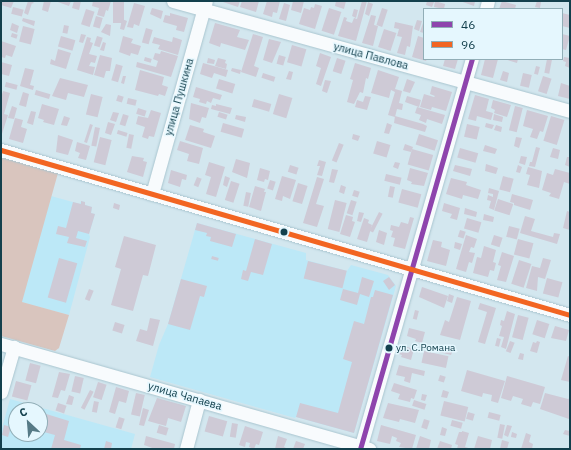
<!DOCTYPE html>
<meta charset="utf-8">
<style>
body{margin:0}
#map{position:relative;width:571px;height:450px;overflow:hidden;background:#d3e7ef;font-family:"IBM Plex Sans",sans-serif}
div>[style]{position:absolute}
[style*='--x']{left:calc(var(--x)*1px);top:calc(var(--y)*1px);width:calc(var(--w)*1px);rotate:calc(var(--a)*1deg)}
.built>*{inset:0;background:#bce8f7}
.green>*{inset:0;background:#d9c5be}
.building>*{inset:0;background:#cecad6;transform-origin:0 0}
.roads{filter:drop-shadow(0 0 1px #a9c5cf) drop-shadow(0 0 1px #a9c5cf)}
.minor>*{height:13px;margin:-6.5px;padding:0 6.5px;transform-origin:6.5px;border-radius:6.5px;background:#f8fbfd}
.bus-1>*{height:5px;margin:-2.5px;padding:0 2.5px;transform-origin:2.5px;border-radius:2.5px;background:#8e44ad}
.bus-2>*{height:5px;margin:-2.5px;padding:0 2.5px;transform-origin:2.5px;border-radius:2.5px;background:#f26522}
.dots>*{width:11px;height:11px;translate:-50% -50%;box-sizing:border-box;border:2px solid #e5f7fe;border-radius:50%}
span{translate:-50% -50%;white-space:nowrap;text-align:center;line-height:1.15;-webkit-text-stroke:3px #e5f7fe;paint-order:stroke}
.bus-label{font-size:10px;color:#13404d}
.left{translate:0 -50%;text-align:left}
.street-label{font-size:11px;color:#13404d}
.frame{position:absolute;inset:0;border:2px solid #13404d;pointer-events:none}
.legend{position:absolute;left:423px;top:8px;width:140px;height:52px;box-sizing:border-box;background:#e5f7fe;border:1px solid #91aeb7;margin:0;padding:5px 7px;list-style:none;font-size:12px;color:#13404d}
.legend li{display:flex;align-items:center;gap:8px;height:20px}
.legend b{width:20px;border:1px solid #91aeb7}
.north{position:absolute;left:8px;top:402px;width:40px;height:40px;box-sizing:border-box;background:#e5f7fe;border:1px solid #91aeb7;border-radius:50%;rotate:334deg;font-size:11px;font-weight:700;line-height:16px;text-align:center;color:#13404d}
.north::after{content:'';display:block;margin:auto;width:14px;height:18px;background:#567a86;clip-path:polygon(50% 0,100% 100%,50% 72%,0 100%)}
</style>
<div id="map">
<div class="built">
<i style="clip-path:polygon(51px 196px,80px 204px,81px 201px,85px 202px,85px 205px,92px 207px,91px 213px,95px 214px,89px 234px,90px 237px,69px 315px,21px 302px)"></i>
<i style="clip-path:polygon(197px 223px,306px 253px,306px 260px,347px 271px,351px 265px,388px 275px,396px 286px,354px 433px,296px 417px,295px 418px,150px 377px,159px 345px,168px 324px)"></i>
<i style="clip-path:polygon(evenodd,10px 399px,135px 434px,131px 449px,1px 449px,1px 432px,10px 399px,16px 410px,40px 410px,40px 434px,16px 434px,16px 410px)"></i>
</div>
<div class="green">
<i style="clip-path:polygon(1px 157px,58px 173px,22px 302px,69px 315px,59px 348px,55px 351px,1px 336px)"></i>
</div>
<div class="building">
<i style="clip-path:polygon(1px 1px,14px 1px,11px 8px,1px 5px)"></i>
<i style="clip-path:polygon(28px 1px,34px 1px,33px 4px,32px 3px,28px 15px,24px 13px)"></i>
<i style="clip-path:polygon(44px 1px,51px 1px,48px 12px,42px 10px)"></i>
<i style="clip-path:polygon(55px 1px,71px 1px,69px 6px)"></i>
<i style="clip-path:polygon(74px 1px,81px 1px,79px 10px,72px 8px)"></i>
<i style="clip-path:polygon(93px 1px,111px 1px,108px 11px,106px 10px,104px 17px,97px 15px,99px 8px,92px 6px)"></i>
<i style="left:113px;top:1px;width:11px;height:22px"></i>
<i style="clip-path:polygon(220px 1px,240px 1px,238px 7px)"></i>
<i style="clip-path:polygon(242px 1px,259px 1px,256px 12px,240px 7px)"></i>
<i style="clip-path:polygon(267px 1px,280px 1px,277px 13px,273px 12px,272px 17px,263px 14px)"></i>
<i style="clip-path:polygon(293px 1px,304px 1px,301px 13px,291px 10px)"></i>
<i style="clip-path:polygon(336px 1px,346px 1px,344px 9px,335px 6px)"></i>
<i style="clip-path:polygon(362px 1px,367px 1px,356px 41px,338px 36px,344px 17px,347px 18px,346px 21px,352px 23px,354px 18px,357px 19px)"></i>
<i style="clip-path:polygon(427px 1px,434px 2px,432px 7px,426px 5px)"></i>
<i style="clip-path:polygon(435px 1px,445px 4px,444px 9px,434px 7px)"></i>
<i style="clip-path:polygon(460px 1px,475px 1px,474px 6px)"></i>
<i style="clip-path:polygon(502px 1px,516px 5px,515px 9px,499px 9px)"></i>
<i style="clip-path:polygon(537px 1px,541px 2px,540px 8px,535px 7px)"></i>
<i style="clip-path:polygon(368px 2px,373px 4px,369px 16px,365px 14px)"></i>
<i style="clip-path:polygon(134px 3px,145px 6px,139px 26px,134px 24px,133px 28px,127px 27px)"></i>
<i style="clip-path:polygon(284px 3px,290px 5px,286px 21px,279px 19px)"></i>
<i style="clip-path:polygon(315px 4px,322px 6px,315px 29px,299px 24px,304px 8px,310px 10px,311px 7px,314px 8px)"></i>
<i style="left:13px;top:7px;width:11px;height:7px;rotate:15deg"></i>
<i style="clip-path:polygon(152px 8px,163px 11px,161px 19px,150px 14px)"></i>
<i style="left:329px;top:8px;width:13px;height:24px;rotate:18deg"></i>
<i style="left:382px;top:8px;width:6px;height:18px;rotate:18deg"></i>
<i style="left:86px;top:9px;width:9px;height:16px;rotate:18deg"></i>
<i style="clip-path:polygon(354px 9px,358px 10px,356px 18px,352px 16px)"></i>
<i style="clip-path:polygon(170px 13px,188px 18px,184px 32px,176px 30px,177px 26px,163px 22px,165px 15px,170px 16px)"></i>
<i style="clip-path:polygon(562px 13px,570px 15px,570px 28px,562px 26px)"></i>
<i style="clip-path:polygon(371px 15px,376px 16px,374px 25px,378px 26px,373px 46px,362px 43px)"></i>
<i style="left:96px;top:16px;width:7px;height:11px;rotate:16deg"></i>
<i style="clip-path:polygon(23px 18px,35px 21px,34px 26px,22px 21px)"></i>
<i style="clip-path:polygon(122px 19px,127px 21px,124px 30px,120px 29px)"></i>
<i style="clip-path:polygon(417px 20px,422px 21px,419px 31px,414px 29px)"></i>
<i style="clip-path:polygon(424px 20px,424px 33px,420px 32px)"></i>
<i style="clip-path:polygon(395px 22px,413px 26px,410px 47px,407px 46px,405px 55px,397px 53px,402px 37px,397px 36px,399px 29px,394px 28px)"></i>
<i style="clip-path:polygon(12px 23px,19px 26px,17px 33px,10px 30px)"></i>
<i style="clip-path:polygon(215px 23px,240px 30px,237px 37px,249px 40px,245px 50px,221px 43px,220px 47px,209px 43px)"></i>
<i style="clip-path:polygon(106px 24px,111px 25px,110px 36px,101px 32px)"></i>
<i style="left:64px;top:25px;width:5px;height:8px;rotate:11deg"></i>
<i style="left:23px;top:26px;width:12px;height:16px;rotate:14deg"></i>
<i style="left:146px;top:28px;width:7px;height:15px;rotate:16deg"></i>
<i style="left:384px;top:29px;width:13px;height:19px;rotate:18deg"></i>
<i style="left:12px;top:33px;width:6px;height:4px;rotate:18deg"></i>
<i style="clip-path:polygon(81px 34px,86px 35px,83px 43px,79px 42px)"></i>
<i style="clip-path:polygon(253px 34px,263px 37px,254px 66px,259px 68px,256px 77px,241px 72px)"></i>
<i style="clip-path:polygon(562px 34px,570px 36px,566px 50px,562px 49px)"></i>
<i style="left:61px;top:36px;width:15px;height:11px;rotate:16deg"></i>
<i style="left:97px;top:36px;width:6px;height:10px;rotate:18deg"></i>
<i style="clip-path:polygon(123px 36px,133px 39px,131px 43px,141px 46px,138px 55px,131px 53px,130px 56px,119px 52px)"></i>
<i style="clip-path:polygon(418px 36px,424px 38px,424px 59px,427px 59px,426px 61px,412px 57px)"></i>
<i style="clip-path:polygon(87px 37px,91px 38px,90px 42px,93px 43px,89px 54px,97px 56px,95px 63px,91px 62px,89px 66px,95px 67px,93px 75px,77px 70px)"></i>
<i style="clip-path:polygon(154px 37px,172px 42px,173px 37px,182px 40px,178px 55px,158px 49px,160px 45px,152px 43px)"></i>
<i style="clip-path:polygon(269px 39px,281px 42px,272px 63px,263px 60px)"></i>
<i style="clip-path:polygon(1px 41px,16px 46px,12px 57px,6px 55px,5px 58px,1px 57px)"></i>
<i style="clip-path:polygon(103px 42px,106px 43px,104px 51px,100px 50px)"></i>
<i style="left:292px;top:45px;width:15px;height:18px;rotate:16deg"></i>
<i style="clip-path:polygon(58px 49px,71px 53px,66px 69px,50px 64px,51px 59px,55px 61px)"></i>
<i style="clip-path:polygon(161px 51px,178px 56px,171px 77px,136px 67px,137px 62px,156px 67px,158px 61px,153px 59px,155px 53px,160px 54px)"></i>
<i style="clip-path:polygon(320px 53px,331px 57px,321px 86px,316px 84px,321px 68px,316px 66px)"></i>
<i style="clip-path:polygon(100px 55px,112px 58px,110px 71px,106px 71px,104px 78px,94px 75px)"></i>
<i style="left:279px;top:55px;width:7px;height:9px;rotate:16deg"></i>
<i style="left:145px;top:57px;width:7px;height:4px;rotate:16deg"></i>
<i style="clip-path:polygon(564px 57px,570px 58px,570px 68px,565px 66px,566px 62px,563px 61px)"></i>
<i style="clip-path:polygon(208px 58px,215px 60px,214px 64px,207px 63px)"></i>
<i style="clip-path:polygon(218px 58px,226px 60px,225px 63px,227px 64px,226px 69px,215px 66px)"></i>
<i style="left:337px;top:58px;width:9px;height:14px;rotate:18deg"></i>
<i style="clip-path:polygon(445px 59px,458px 59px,455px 69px,443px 66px)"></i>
<i style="clip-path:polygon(485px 59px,498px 59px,493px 78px,481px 75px)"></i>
<i style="clip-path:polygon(504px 59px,518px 59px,517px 63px)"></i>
<i style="left:547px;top:59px;width:5px;height:14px;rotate:11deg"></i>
<i style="clip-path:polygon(1px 62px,12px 65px,9px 76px,1px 74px)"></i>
<i style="clip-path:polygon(203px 63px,228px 70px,226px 77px,214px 73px,212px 78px,200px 74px)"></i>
<i style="clip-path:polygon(355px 63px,371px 68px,368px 79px,366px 78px,363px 93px,360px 92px,354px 104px,347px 102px,353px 80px,350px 79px)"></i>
<i style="left:116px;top:64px;width:7px;height:17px;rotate:16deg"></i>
<i style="left:536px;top:66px;width:4px;height:8px;rotate:14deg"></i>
<i style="clip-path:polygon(25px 68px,34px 70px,30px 85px,34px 86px,33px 90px,20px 86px)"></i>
<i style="clip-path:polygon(232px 68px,241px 70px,240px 74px,231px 71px)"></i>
<i style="clip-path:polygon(140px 70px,164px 77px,162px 85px,168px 87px,165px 96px,159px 94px,158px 96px,135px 90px)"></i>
<i style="clip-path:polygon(378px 70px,399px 77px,395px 89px,402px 91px,399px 103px,403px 104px,402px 110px,397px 109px,395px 117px,388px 115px,395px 92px,391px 90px,389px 98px,371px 93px)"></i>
<i style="clip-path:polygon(289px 71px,293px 72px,291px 80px,286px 79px)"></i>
<i style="clip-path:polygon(503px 71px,509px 73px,507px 82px,500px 80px)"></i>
<i style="left:263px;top:73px;width:13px;height:5px;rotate:18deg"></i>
<i style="left:523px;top:73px;width:9px;height:13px;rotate:13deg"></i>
<i style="clip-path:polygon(123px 76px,126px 76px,124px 84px,121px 83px)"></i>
<i style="left:543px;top:76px;width:9px;height:16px;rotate:18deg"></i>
<i style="clip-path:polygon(60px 78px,88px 85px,84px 97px,68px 93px,66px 100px,52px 96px)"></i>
<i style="left:219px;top:79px;width:17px;height:10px;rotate:17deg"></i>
<i style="clip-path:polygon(407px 79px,415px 82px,410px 93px,403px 91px)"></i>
<i style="clip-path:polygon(325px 80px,331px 81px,327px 93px,322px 91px)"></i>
<i style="left:6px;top:82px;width:12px;height:5px;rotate:14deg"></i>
<i style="clip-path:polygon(561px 83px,570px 86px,570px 99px,558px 96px)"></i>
<i style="clip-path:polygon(432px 86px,452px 92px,446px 111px,432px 107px,431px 110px,420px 107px,424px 94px,434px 97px,435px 96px,430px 94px)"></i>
<i style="clip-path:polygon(196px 87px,222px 95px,220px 100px,213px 98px,211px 103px,207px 101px,206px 104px,199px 102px,200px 99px,193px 97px)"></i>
<i style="left:36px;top:90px;width:15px;height:5px;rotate:16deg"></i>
<i style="clip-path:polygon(3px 91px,10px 93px,4px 114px,8px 115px,1px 137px,1px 97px)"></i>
<i style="clip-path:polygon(23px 92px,29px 94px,26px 107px,19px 105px)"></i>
<i style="left:91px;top:94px;width:12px;height:21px;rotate:14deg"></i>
<i style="left:279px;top:94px;width:14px;height:21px;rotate:17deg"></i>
<i style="left:118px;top:95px;width:6px;height:6px;rotate:18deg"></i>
<i style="clip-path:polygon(475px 95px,489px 99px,486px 111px,493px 113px,491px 120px,477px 116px,476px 121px,468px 119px)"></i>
<i style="clip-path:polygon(365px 96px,371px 97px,367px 110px,355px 107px,357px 100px,363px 102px)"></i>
<i style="clip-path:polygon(407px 96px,421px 100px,419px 107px,405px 102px)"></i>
<i style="left:128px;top:98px;width:9px;height:6px;rotate:13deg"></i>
<i style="left:254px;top:99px;width:18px;height:8px;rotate:16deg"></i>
<i style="clip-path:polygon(493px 100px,511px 105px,507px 117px,494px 113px,495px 110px,491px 108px)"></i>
<i style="clip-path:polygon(191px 103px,209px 108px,206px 118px,202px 117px,200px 123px,189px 119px)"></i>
<i style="clip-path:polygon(42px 104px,59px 109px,54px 125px,43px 122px,44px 120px,38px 118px)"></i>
<i style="clip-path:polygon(216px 104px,232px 108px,230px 114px,211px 109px,212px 105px,216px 106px)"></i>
<i style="clip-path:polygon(12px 106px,17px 108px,14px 119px,8px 118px)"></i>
<i style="left:515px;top:106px;width:8px;height:25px;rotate:14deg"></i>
<i style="clip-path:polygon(417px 107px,445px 115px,442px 124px,427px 119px,426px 123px,419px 120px,421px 115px,415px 113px)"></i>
<i style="left:138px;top:108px;width:9px;height:6px;rotate:18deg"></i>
<i style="clip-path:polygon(151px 110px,161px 113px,154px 137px,149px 136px,148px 139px,142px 137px,145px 127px,136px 124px,138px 116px,148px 118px)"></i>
<i style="clip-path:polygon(527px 110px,548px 116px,543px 132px,540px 131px,537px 139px,530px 137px,533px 129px,523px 126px)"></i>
<i style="clip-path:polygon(31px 111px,36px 112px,33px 125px,27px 123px)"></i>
<i style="clip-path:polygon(113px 112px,119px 113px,116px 122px,110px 120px)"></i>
<i style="left:219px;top:112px;width:9px;height:5px;rotate:18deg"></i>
<i style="left:123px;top:114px;width:6px;height:11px;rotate:18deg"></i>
<i style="clip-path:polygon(494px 114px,503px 117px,502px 122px,493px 120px)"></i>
<i style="clip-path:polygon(236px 115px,246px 117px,245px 122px,235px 119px)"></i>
<i style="clip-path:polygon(64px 116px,70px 118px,67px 126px,61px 125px)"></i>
<i style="clip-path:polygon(395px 116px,423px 124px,427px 126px,425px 132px,394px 123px)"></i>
<i style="left:551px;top:116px;width:14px;height:26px;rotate:17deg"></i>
<i style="clip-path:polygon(15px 118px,23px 120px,21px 127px,27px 129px,23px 143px,9px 139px)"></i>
<i style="clip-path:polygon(108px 122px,115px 124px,111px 135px,105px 133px)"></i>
<i style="left:223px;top:123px;width:22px;height:9px;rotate:16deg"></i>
<i style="clip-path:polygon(387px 123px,392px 125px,389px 134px,384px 133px)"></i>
<i style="clip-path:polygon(486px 123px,494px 125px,492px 129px,485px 127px)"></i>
<i style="left:90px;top:124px;width:3px;height:19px;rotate:18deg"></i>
<i style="left:467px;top:124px;width:13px;height:13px;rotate:13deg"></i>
<i style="clip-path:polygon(190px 125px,204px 129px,203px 132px,215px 136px,211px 148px,185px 140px)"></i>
<i style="clip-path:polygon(496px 125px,502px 127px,501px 132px,494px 130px)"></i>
<i style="left:95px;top:127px;width:5px;height:19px;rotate:11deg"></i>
<i style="left:118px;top:130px;width:10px;height:4px;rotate:17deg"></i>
<i style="left:129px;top:134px;width:5px;height:14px;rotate:11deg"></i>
<i style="clip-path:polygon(353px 134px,360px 136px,358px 141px,352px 139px)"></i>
<i style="left:419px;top:134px;width:20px;height:11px;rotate:18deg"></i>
<i style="clip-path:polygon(58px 135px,73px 140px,68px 155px,56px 152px)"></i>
<i style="left:100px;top:137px;width:12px;height:26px;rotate:14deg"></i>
<i style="clip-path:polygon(516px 137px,522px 138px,519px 148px,514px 146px)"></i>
<i style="clip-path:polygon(180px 141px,203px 148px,199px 164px,187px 161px,189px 154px,177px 150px)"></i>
<i style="left:377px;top:141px;width:14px;height:13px;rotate:17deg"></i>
<i style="clip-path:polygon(77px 142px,90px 146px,86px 160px,78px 158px,80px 153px,75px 151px)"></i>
<i style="left:339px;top:143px;width:5px;height:19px;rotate:22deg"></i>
<i style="clip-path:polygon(405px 144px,413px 147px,411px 152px,403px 150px)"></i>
<i style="clip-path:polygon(485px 145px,497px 149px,495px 154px,483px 151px)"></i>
<i style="clip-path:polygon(536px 147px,540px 148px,535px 167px,529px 166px,530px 162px,532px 162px)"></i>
<i style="left:460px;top:148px;width:19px;height:10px;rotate:16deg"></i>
<i style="clip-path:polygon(553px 148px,560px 150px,558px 159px,550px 157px)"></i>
<i style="left:412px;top:149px;width:22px;height:16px;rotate:16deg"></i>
<i style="clip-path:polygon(132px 156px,144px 158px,143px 161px,147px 162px,143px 177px,127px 172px)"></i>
<i style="clip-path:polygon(521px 156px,527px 157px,525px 165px,519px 163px)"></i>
<i style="clip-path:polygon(567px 157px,570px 157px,570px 167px,565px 165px)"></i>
<i style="clip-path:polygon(236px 159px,250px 163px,247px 178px,232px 172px)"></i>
<i style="clip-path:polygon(319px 160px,326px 162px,322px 176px,317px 175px,320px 166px,317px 166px)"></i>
<i style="clip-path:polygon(209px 162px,225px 167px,216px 197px,206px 194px,211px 177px,205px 175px)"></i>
<i style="clip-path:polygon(395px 162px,400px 163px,398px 169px,393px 167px)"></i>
<i style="clip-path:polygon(486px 164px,498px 168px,496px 174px,485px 171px)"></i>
<i style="left:290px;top:165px;width:9px;height:7px;rotate:18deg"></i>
<i style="clip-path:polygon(455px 165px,472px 169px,470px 176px,453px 171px)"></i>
<i style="clip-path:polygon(518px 165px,522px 167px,520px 173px,516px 172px)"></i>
<i style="clip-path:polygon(528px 167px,542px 171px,539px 188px,527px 185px,530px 175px,526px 174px)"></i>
<i style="clip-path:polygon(260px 168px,270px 171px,268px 180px,265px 179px,264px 182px,257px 180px)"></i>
<i style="clip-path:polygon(410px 168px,428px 173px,424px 186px,411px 184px,412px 182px,407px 180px)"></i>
<i style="clip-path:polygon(332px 169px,338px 170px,334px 183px,329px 182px)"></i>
<i style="clip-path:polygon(555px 169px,570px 173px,570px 184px,564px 182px,559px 199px,549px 196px,551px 193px,542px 190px,547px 173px,553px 175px)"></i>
<i style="clip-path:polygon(171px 170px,187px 175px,186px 180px,182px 179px,180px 187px,168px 183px)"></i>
<i style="left:386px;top:174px;width:16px;height:7px;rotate:14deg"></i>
<i style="clip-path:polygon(225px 176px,230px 178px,227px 187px,223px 185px)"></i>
<i style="clip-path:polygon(282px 176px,296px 180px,290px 199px,283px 196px,282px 201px,275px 199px)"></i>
<i style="left:503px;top:176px;width:11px;height:14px;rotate:15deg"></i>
<i style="left:197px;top:177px;width:5px;height:9px;rotate:22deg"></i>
<i style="clip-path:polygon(317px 177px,324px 179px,316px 204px,324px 206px,317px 227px,303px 223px)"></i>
<i style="clip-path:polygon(451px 178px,467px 182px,466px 185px,481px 190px,478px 199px,463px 195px,462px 199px,446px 194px)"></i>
<i style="left:270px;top:180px;width:6px;height:9px;rotate:18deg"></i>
<i style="left:231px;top:181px;width:9px;height:20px;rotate:18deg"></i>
<i style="left:298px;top:183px;width:10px;height:19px;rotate:17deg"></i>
<i style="clip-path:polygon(341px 185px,346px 187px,344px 194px,339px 192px)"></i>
<i style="clip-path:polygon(255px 186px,265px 189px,264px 192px,266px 192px,261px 211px,249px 207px)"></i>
<i style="left:390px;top:186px;width:5px;height:11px;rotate:11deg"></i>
<i style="clip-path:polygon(489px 188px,499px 191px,494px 210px,489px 208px,491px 201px,487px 200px,488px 195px,493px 197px,493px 194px,488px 193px)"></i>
<i style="left:402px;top:189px;width:20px;height:14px;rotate:15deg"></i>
<i style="left:354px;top:190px;width:6px;height:6px;rotate:18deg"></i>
<i style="left:246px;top:192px;width:5px;height:14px;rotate:11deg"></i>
<i style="clip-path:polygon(512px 194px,533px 200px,530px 210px,514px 205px,514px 203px,510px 202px)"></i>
<i style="left:498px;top:199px;width:16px;height:12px;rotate:18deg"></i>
<i style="left:335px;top:200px;width:12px;height:30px;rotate:14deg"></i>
<i style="left:351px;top:200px;width:6px;height:14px;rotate:18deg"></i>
<i style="clip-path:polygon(81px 201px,85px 202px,85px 205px,92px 207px,91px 213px,95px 214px,89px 234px,78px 231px,76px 238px,87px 241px,85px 247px,67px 243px,69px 237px,56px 234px,58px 226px,66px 228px,73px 202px,81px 204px)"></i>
<i style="clip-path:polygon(114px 203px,120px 205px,119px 210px,113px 208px)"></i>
<i style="clip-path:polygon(444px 203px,460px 208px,457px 220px,450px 218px,452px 214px,442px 211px)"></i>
<i style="clip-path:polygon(465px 208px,477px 212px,476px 217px,464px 214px)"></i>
<i style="clip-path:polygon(567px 211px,570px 212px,570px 230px,563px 228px)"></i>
<i style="clip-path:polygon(359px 212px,364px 213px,361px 222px,357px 221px)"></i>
<i style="left:379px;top:212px;width:4px;height:21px;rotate:27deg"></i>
<i style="clip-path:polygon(484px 214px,494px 217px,493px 222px,483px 220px)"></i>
<i style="clip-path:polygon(346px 215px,353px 217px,352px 221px,355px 222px,350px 237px,340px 234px)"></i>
<i style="clip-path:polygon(525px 216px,535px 219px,531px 231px,553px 237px,554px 233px,560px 234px,557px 244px,520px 233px)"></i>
<i style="clip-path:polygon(410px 217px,414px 218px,405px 249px,393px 246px,395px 238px,391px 237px,393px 231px,390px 230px,391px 225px,399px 227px,401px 222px,408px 224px)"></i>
<i style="clip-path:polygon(364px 218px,369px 220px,368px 223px,372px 225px,367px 242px,357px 239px)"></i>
<i style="left:467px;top:218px;width:15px;height:11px;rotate:16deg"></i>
<i style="clip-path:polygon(197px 223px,236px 234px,232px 247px,210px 241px,211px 237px,206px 236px,207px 233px,195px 230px)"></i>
<i style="left:509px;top:226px;width:11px;height:11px;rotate:15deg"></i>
<i style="clip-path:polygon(379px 230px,387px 233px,384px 245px,376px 242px)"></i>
<i style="left:460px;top:230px;width:6px;height:7px;rotate:18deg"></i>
<i style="clip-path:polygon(466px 235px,477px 239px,474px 248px,471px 247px,469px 252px,475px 253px,472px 263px,469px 262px,466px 272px,456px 269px)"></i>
<i style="left:494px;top:235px;width:9px;height:10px;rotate:18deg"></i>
<i style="clip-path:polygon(124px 236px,156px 245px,148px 276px,143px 275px,133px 311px,111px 305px,121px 269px,115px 267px)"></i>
<i style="clip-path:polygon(255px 239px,272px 244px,263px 275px,251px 272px,248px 281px,241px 279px,243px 270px,246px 271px)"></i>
<i style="left:518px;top:239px;width:16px;height:16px;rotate:15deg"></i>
<i style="clip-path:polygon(433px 240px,442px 242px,441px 247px,450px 250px,446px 266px,427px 261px)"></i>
<i style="clip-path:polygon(455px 242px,462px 244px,460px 250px,454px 248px)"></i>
<i style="clip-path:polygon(484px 246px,496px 250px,493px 262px,496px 263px,494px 271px,490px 270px,488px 277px,473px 273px,477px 257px,481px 258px)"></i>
<i style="clip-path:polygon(502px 252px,514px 256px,506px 282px,497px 280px,501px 266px,498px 265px)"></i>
<i style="left:212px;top:256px;width:7px;height:3px;rotate:16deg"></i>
<i style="left:59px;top:258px;width:19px;height:41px;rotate:16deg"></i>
<i style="clip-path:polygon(543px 258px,551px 260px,545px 279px,538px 277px,537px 291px,526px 288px,532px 266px,540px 268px)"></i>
<i style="left:519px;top:260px;width:13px;height:25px;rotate:18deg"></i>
<i style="left:308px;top:261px;width:40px;height:18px;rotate:14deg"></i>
<i style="clip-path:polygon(362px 277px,374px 281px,369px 297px,360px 294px,357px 305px,340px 300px,343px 289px,358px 293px)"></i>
<i style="clip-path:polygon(389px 277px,395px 285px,389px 290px,383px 281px)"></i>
<i style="left:547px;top:278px;width:16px;height:16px;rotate:15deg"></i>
<i style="clip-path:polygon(181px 279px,207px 286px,204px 297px,200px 296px,190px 330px,168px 324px)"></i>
<i style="clip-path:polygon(422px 287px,448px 296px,444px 308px,419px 297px)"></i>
<i style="left:89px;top:289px;width:5px;height:11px;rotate:22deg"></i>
<i style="clip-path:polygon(375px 290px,393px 295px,354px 433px,296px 417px,300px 403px,338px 413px,352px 362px,343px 359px,354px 321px,364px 324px,371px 297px,373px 297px)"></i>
<i style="clip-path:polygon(449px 294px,454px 296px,452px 303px,447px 301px)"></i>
<i style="clip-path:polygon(457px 297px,471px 301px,460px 340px,440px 335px,445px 320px,449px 322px)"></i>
<i style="clip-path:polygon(480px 303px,496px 308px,485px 344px,478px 342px,487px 312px,478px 309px)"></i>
<i style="left:415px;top:310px;width:4px;height:9px;rotate:14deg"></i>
<i style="clip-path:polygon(507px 311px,515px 314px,506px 349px,501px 347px,504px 337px,499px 336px,502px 326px,500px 325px,501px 320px,504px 321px)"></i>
<i style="left:518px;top:315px;width:11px;height:23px;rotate:15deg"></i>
<i style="clip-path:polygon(150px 318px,160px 320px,153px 346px,136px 341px,140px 329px,147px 331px)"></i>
<i style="left:537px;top:320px;width:13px;height:15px;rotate:18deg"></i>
<i style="left:115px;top:322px;width:10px;height:9px;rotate:17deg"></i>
<i style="clip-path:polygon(555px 326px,569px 330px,566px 341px,551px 338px)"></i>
<i style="clip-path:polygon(409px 328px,425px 332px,422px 343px,415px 341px,416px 339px,407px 336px)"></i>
<i style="left:497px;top:338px;width:4px;height:8px;rotate:14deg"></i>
<i style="left:510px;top:341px;width:5px;height:11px;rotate:22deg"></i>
<i style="clip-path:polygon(537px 341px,540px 342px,537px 353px,530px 351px,533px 342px,536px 343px)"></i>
<i style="clip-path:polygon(404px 346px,414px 349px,411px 360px,401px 357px,402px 355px,399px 354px,400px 348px,403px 349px)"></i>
<i style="clip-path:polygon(440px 346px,453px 350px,451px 355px,439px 352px)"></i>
<i style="left:424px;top:351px;width:25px;height:12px;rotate:12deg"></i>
<i style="clip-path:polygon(520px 353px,524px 354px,523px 360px,518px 359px)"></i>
<i style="clip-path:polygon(568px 356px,570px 357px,570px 382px,561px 380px)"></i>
<i style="left:30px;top:363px;width:11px;height:18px;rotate:15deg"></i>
<i style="clip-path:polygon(399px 365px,425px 371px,424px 376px,412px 373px,410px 383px,404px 381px,405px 377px,396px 375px)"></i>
<i style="clip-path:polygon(467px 370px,505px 381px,498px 403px,491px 401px,492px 395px,483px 393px,482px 397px,461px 391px)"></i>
<i style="clip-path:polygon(59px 372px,70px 374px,65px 391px,61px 390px,58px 398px,52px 397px)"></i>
<i style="left:440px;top:375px;width:6px;height:6px;rotate:18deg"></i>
<i style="left:75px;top:376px;width:9px;height:16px;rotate:13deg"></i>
<i style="clip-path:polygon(507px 376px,545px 387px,540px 404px,533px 402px,531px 407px,521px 404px,523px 399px,513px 396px,511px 401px,501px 398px)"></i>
<i style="left:16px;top:381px;width:16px;height:16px;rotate:15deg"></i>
<i style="left:98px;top:382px;width:9px;height:16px;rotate:18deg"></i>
<i style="clip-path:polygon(394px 383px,417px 390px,414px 399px,411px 398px,410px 402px,398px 399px,400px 394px,391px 391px)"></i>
<i style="clip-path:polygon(116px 387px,129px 391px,126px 403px,119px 401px,115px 414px,109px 412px)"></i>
<i style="left:90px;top:390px;width:4px;height:20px;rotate:27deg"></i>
<i style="clip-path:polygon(443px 390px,449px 392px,447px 398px,441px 397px)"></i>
<i style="left:136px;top:393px;width:9px;height:22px;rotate:13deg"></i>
<i style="clip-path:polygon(545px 393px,568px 399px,570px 398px,569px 419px,540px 409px)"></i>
<i style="clip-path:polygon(422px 394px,427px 395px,425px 401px,421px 400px)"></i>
<i style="clip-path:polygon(69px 395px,74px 397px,72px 405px,66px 404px)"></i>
<i style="clip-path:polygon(157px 398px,186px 406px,181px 422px,168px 418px,166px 426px,148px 421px)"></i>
<i style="left:414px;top:400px;width:13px;height:6px;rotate:18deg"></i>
<i style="left:94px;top:401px;width:5px;height:11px;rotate:11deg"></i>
<i style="left:444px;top:401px;width:25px;height:15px;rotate:14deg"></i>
<i style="left:58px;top:403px;width:9px;height:8px;rotate:18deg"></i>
<i style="clip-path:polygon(388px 403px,419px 410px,415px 423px,400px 419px,399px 422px,383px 418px)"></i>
<i style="clip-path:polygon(143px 408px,149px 410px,144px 426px,139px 425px)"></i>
<i style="left:468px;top:412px;width:7px;height:7px;rotate:16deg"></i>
<i style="left:489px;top:412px;width:12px;height:6px;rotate:14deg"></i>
<i style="clip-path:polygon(43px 413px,69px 421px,64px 440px,81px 445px,80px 449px,51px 449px,55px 435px,40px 431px)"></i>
<i style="left:209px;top:416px;width:19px;height:16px;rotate:16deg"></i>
<i style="left:119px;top:417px;width:6px;height:11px;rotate:18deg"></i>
<i style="left:424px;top:419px;width:6px;height:9px;rotate:18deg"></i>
<i style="left:452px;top:420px;width:11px;height:6px;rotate:15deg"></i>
<i style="left:232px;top:423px;width:6px;height:14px;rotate:9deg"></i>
<i style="left:500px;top:424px;width:5px;height:14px;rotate:11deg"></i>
<i style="clip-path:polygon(4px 425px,11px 427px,8px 437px,2px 435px)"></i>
<i style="left:159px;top:425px;width:10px;height:8px;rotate:17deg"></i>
<i style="clip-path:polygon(381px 425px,416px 435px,412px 449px,399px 447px,401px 443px,396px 441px,397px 438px,392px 436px,390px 444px,377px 441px)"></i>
<i style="clip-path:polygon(507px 425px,512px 426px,508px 437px,504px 435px)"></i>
<i style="clip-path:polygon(245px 426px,263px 432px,259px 445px,256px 444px,254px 449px,249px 447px,250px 443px,246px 442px,245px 447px,239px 445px)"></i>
<i style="clip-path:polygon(442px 427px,447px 429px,445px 436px,440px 435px)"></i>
<i style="clip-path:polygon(565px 430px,570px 431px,570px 436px,563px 434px)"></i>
<i style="clip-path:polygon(462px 431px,469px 433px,465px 447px,472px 449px,457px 449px,458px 445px,455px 444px,459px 432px,462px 432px)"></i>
<i style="clip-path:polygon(512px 432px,517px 434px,516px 438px,511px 437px)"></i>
<i style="clip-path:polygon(526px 433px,531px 435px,529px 442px,533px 444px,532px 449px,521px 449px)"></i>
<i style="clip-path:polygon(146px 436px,175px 444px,174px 449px,155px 449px,144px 445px)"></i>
<i style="clip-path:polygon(278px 436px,287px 439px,284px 447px,288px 449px,275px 449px)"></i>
<i style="clip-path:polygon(420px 436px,431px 440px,429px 449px,416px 449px)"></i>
<i style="clip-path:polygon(478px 436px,492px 440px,490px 449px,474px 449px)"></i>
<i style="clip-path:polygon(502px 440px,509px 442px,507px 449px,500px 449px)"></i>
<i style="clip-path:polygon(106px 441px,112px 443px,111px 449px,104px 449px)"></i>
<i style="clip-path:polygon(296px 441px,305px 444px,303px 449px,293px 449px)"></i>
<i style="clip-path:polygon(440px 441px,452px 445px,451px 449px,437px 449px)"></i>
</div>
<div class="roads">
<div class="minor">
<i style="--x:173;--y:1;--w:412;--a:15.5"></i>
<i style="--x:486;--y:9;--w:8;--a:-76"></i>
<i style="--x:1;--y:150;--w:592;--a:16.17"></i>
<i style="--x:152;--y:194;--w:200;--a:-74.4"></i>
<i style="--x:1;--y:344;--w:383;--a:15.9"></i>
<i style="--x:1;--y:392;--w:47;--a:-73.9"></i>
<i style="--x:186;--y:449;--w:51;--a:-75.1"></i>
<i style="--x:360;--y:449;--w:406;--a:-74"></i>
</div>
</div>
<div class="bus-1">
<i style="--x:360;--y:449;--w:406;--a:-74"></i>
</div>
<div class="bus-2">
<i style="--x:1;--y:150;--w:592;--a:16.17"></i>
</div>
<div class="dots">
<i style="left:284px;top:232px;background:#13404d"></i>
<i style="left:389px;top:348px;background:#13404d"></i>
</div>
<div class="bus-label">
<span class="left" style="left:396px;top:348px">ул. С.Романа</span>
</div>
<div class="street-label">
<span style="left:371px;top:56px;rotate:15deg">улица Павлова</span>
<span style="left:179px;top:97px;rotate:-74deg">улица Пушкина</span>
<span style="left:185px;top:396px;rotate:16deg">улица Чапаева</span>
</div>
<div class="frame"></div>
<ul class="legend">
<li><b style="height:5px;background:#8e44ad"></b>46</li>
<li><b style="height:5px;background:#f26522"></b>96</li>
</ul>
<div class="north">С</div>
</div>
